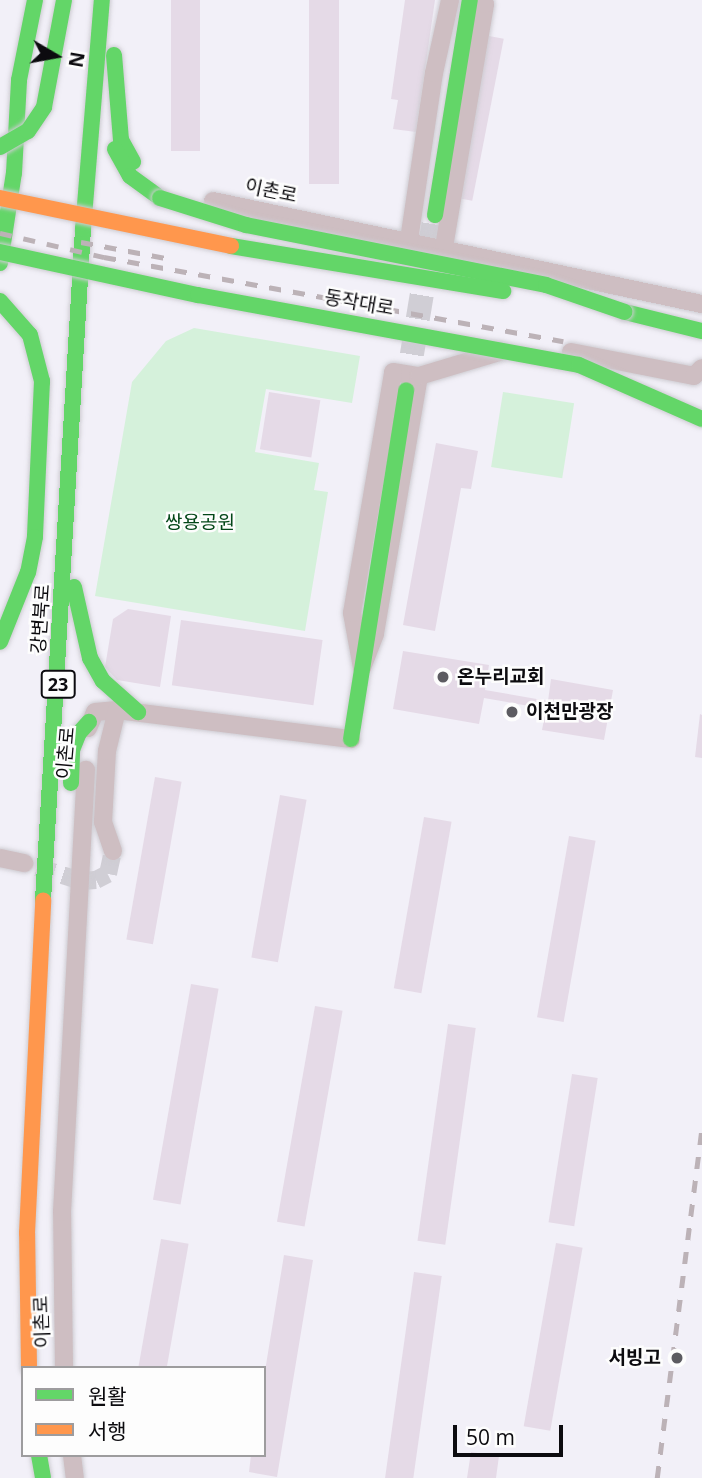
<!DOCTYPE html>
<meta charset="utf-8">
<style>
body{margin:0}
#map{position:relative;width:702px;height:1478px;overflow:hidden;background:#f2f0f8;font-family:"Open Sans","Noto Sans KR",sans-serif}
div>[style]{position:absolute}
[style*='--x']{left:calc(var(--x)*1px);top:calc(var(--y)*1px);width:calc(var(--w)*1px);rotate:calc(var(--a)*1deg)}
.green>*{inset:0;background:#d5f1db;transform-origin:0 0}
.building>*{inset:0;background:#e5dae7;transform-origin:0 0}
.street-tunnel>*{height:18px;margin-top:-9px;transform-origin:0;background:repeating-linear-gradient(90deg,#d0ced5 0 18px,transparent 0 27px)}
.secondary-tunnel>*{height:24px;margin-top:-12px;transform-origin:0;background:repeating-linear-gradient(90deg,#d0ced5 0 24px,transparent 0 36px)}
.roads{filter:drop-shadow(0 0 2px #ceccd2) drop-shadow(0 0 2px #ceccd2)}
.street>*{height:18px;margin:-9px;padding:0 9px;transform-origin:9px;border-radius:9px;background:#cebec2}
.fast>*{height:16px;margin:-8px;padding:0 8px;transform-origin:8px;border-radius:8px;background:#63d668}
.slow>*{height:16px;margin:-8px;padding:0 8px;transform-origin:8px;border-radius:8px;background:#ff974d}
.rail>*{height:4.5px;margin-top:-2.25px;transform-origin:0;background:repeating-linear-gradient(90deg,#bcb2b7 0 12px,transparent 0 24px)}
.bridges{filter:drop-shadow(0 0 2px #ceccd2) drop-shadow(0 0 2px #ceccd2)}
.fast-bridge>*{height:16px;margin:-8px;padding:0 8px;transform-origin:8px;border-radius:8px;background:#63d668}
.slow-bridge>*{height:16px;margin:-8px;padding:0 8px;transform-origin:8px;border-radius:8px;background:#ff974d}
.dots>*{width:19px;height:19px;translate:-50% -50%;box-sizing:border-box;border:4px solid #fdfdfd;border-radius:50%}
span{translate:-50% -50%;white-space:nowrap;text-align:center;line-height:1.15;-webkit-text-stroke:5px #fdfdfd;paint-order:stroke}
.shield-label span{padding:2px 5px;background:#fdfdfd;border:2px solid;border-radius:5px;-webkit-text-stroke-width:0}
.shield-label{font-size:18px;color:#0c0b0f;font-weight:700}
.street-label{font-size:19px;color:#0c0b0f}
.park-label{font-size:19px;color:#034718}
.poi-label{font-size:19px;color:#0c0b0f;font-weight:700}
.left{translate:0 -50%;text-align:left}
.right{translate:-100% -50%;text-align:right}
.legend{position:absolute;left:21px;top:1366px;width:245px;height:91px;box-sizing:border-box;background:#fdfdfd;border:2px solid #9d9c9e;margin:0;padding:9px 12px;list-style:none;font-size:21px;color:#0c0b0f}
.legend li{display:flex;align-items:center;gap:14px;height:35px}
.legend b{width:35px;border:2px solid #9d9c9e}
.north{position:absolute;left:21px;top:21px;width:70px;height:70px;-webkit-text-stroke:5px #fdfdfd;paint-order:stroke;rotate:100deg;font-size:19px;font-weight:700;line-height:28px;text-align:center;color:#0c0b0f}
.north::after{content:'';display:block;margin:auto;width:24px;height:32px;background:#0c0b0f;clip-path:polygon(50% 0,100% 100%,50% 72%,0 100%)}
.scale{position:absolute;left:453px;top:1425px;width:110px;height:32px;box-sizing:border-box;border:4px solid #0c0b0f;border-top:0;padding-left:9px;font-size:21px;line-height:24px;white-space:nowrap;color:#0c0b0f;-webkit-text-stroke:5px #fdfdfd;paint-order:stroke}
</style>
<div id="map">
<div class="green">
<i style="clip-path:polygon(194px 328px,360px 356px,352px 403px,266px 389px,255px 452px,319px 463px,314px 490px,328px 492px,305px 631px,95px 596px,132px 382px,166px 341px)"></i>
<i style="left:503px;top:392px;width:72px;height:76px;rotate:9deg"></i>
</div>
<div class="building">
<i style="left:171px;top:0;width:29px;height:151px"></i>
<i style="left:309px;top:0;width:30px;height:184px"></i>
<i style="clip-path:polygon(405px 0,435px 0,416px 132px,393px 129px,398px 100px,391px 99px)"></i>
<i style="left:489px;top:36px;width:15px;height:165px;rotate:11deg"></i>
<i style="left:269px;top:392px;width:52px;height:58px;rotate:9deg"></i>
<i style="clip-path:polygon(436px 443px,478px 451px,471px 489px,461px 488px,435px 631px,403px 625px)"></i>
<i style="clip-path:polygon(128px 609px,171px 616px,160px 687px,117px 680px,105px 667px,113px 619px)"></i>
<i style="left:181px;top:620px;width:143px;height:66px;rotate:8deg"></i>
<i style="clip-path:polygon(403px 651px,489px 665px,485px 690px,548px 701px,551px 679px,613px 690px,604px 740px,542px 730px,546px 709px,484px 698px,479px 724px,393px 709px)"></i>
<i style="clip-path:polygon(700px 714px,702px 715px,702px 758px,695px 757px)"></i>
<i style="left:155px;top:777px;width:27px;height:165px;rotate:10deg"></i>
<i style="left:280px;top:795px;width:27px;height:165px;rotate:10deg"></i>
<i style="left:424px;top:817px;width:28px;height:174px;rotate:10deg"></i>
<i style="left:569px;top:836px;width:27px;height:184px;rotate:10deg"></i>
<i style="left:191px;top:984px;width:28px;height:219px;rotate:10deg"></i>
<i style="left:315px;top:1006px;width:28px;height:219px;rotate:10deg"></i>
<i style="left:448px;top:1024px;width:28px;height:219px;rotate:8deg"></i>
<i style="left:572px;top:1074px;width:26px;height:150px;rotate:9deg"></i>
<i style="left:161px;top:1239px;width:28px;height:131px;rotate:10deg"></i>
<i style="left:556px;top:1243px;width:27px;height:186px;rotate:10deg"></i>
<i style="clip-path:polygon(284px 1255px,313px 1260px,277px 1477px,249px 1472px,251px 1455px,264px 1455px,264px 1377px)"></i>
<i style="left:414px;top:1272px;width:28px;height:209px;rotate:8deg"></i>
<i style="clip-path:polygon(471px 1452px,499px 1456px,496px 1478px,467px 1478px)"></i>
</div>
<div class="street-tunnel">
<i style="--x:37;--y:867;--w:46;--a:17.7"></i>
<i style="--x:81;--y:881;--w:15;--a:-4"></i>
<i style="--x:96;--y:880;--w:13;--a:-27"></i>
<i style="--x:108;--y:874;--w:24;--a:-78"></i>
</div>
<div class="secondary-tunnel">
<i style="--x:406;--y:390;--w:177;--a:-80.6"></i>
</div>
<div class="roads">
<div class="street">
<i style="--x:213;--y:201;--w:500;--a:11.9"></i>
<i style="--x:409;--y:240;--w:169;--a:-81.5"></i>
<i style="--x:434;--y:73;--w:75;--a:-77.6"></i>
<i style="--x:444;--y:247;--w:246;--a:-80.4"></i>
<i style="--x:485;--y:4;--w:6;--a:-135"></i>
<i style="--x:571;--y:352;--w:125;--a:11"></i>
<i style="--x:694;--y:376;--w:11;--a:-45"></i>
<i style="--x:393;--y:372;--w:26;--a:9"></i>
<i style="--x:419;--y:376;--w:262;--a:99.7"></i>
<i style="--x:375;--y:634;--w:36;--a:111"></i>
<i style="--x:362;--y:668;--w:56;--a:-100.3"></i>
<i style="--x:352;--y:613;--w:244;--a:-80.3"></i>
<i style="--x:419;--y:376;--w:84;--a:-16.7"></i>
<i style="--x:88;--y:728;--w:17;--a:-66"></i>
<i style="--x:95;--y:712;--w:22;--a:-5"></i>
<i style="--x:117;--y:710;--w:236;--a:7.1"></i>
<i style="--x:113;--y:851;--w:31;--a:-109"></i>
<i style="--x:103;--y:822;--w:71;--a:-86.8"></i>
<i style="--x:107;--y:751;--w:42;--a:-76.3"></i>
<i style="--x:0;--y:858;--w:25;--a:12"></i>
<i style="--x:64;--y:1368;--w:156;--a:-90.7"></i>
<i style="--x:62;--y:1212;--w:443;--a:-86.9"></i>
<i style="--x:72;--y:1455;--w:23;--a:83"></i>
</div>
<div class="fast">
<i style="--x:114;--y:55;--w:85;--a:85.3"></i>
<i style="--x:121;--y:140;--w:25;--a:61"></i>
<i style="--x:115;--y:149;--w:31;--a:61"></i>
<i style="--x:130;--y:176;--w:37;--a:36"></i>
<i style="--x:435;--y:215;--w:218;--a:-80.8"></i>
<i style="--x:0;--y:263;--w:91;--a:-81.2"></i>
<i style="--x:14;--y:173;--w:93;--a:-86.9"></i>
<i style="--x:19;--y:80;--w:82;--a:-78.7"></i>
<i style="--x:0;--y:301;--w:45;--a:48.6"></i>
<i style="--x:30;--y:335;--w:48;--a:75.4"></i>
<i style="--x:42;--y:381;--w:156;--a:92.6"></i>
<i style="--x:35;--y:537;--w:36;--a:101"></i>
<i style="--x:28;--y:572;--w:75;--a:111.8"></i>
<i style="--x:625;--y:312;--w:79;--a:13.9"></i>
<i style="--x:74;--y:587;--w:73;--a:77.3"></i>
<i style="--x:90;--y:658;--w:26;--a:61"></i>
<i style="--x:103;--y:681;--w:47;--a:41.5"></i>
<i style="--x:351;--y:739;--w:353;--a:-81"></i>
<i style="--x:71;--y:783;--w:33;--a:-88"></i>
<i style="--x:72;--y:750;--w:18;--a:-68"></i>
<i style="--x:79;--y:733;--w:15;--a:-48"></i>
<i style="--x:43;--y:900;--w:672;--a:-86.59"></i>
<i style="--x:83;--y:229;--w:230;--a:-85.3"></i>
<i style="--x:39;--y:1455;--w:23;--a:80"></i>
</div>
<div class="slow">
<i style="--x:29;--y:1368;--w:135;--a:-90.8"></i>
<i style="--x:27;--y:1233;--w:333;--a:-87.2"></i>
</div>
</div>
<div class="rail">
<i style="--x:0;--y:233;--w:107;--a:13"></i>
<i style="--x:104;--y:257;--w:467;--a:10.4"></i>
<i style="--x:81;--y:242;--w:86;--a:10.7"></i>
<i style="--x:657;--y:1478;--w:356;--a:-82.7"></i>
</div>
<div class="bridges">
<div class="fast-bridge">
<i style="--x:0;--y:147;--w:32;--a:-30"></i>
<i style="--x:28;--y:131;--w:29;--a:-56"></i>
<i style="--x:44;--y:107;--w:109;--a:-79.4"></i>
<i style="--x:160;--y:198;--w:90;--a:17.4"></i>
<i style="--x:246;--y:225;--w:306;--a:11.3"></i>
<i style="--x:546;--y:285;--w:83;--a:18.9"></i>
<i style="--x:231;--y:246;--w:276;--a:9.4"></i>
<i style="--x:0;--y:252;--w:203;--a:12.3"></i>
<i style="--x:198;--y:295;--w:387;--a:10.4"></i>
<i style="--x:579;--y:365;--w:134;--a:23.7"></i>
</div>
<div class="slow-bridge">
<i style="--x:0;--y:198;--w:236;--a:11.7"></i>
</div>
</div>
<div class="dots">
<i style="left:443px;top:677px;background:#5c5b61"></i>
<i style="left:512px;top:712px;background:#5c5b61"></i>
<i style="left:677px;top:1358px;background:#5c5b61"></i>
</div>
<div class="shield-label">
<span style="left:58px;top:684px">23</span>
</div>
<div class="street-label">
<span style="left:271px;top:191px;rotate:12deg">이촌로</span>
<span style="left:359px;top:303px;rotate:10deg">동작대로</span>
<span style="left:41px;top:619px;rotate:-86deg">강변북로</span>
<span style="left:66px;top:753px;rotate:-85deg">이촌로</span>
<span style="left:42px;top:1322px;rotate:-92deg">이촌로</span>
</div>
<div class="park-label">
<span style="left:200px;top:523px">쌍용공원</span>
</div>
<div class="poi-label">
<span class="left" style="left:457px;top:677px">온누리교회</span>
<span class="left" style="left:526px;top:712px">이천만광장</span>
<span class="right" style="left:661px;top:1358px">서빙고</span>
</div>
<ul class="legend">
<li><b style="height:9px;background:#63d668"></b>원활</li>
<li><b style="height:9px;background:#ff974d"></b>서행</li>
</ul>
<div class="north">N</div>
<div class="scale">50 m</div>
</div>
